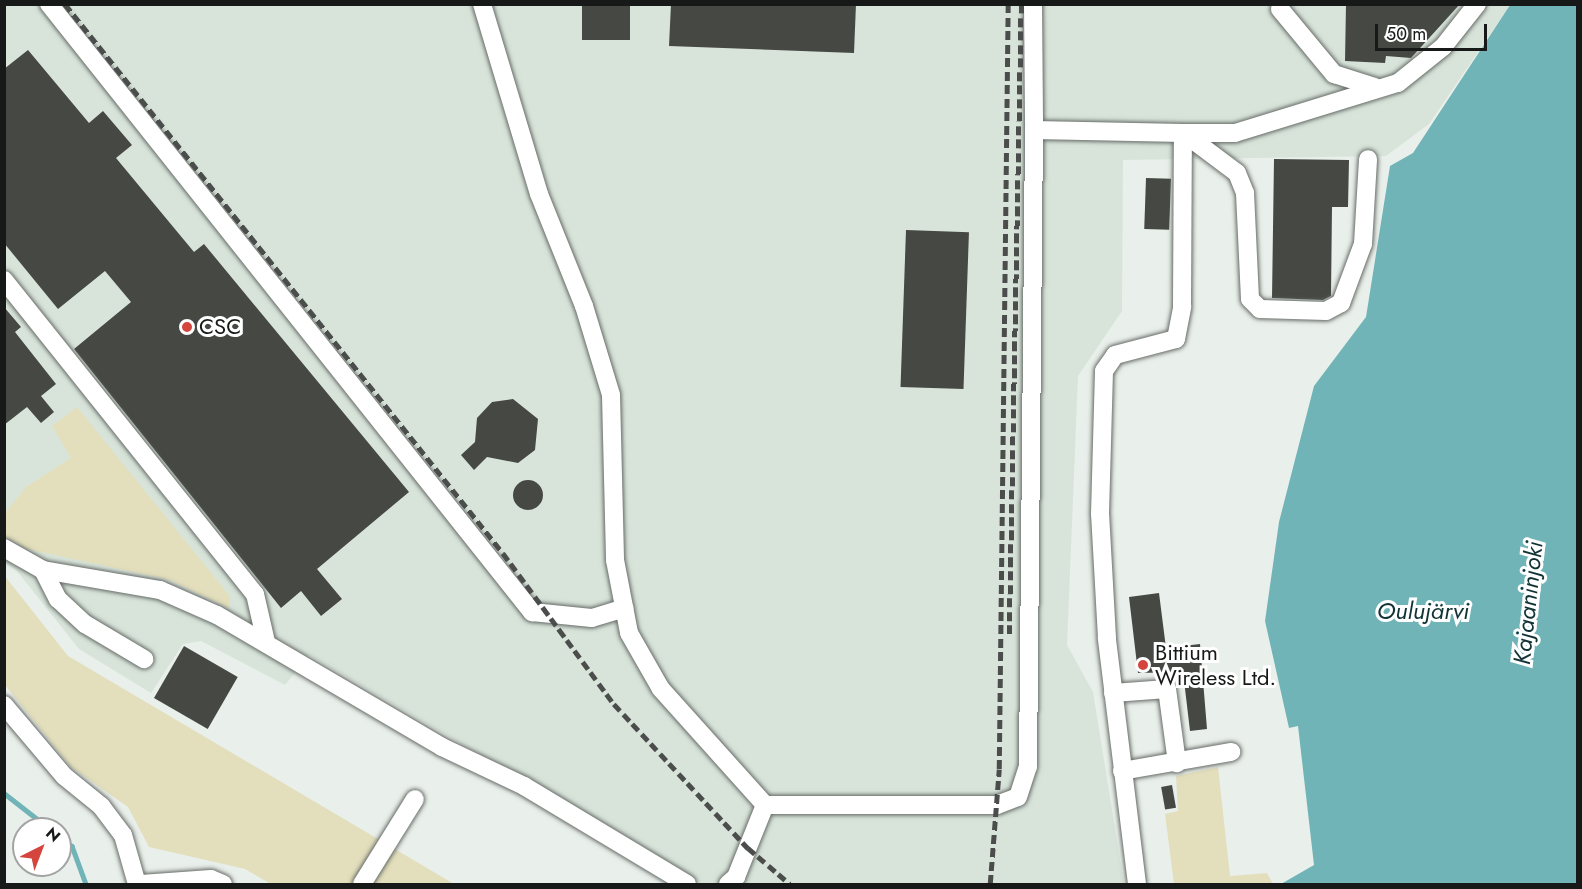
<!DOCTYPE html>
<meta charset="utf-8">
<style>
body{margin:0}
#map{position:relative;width:1582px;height:889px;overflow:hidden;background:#e9efea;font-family:Jost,sans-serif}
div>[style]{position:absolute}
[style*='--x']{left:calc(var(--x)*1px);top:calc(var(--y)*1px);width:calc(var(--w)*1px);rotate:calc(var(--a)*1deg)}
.built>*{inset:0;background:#d8e4da}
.green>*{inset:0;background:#e3dfbd}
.water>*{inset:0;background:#70b4b7}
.stream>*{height:4.5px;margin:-2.25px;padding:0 2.25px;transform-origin:2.25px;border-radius:2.25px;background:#70b4b7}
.building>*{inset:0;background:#464843;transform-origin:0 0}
.round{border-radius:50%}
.roads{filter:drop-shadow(0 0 2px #676c68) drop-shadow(0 0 2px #676c68)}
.minor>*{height:18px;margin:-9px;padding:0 9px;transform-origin:9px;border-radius:9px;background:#fff}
.rail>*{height:4.5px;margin-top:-2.25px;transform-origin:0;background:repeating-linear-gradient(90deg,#4a4d4b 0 9px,transparent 0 13.5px)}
.dots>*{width:16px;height:16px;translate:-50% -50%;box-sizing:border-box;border:3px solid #fff;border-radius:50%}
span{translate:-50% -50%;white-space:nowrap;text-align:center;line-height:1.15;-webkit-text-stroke:6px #fff;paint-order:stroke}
.poi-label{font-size:22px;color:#171918}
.left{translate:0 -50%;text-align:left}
.water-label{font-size:24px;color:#113335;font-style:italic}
.frame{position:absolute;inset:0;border:6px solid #171918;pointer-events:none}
.north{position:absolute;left:12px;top:817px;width:60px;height:60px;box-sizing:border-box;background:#fff;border:2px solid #a2a3a3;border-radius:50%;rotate:42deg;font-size:16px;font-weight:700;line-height:24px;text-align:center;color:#171918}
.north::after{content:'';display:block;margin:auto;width:21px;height:27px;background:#d4463d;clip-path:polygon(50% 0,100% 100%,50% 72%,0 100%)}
.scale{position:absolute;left:1375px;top:24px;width:112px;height:27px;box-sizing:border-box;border:3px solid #171918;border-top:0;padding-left:8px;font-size:18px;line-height:21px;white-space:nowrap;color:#171918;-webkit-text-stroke:4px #fff;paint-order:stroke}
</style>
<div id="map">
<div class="built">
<i style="clip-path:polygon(4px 5px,1510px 5px,1429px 124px,1386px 156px,1123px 160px,1122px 311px,1078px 376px,1067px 645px,1093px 692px,1124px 884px,702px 884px,309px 655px,285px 685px,201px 641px,183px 644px,151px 693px,79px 649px,17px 571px,5px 563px)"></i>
</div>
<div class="green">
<i style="clip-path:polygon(77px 407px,229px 595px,230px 609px,170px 580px,27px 549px,5px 537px,5px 513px,26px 487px,71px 458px,52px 426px)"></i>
<i style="clip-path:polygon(4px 575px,68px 656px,454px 884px,271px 884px,245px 869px,149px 847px,128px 807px,71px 767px,5px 685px)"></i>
<i style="clip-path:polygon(1218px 767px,1230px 876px,1267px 873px,1273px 884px,1174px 884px,1165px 814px,1178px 811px,1176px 776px)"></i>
</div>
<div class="water">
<i style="clip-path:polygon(1510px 5px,1577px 5px,1577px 884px,1281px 884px,1314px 865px,1298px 726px,1289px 728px,1265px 621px,1279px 522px,1314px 386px,1366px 317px,1390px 166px,1413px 153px)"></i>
</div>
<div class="stream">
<i style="--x:4;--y:793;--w:58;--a:38"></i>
<i style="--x:60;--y:837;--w:15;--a:37"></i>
<i style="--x:72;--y:846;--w:40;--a:69.8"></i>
</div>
<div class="building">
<i style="left:582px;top:4px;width:48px;height:36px"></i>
<i style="clip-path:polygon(671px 4px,856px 4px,854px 53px,669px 46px)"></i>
<i style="clip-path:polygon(1346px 4px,1460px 4px,1411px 58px,1386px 56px,1385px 63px,1345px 61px)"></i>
<i style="clip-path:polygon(28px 50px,89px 123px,103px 111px,132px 145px,116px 158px,194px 252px,204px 244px,409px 492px,317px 569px,342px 599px,321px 616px,301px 591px,281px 608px,74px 349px,131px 302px,105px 271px,58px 309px,4px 243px,4px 69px)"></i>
<i style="clip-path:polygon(1274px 159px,1349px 160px,1348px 207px,1332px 207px,1331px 296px,1323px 300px,1272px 298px)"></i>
<i style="left:1146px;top:178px;width:25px;height:51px;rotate:2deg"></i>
<i style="left:906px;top:230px;width:63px;height:157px;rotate:2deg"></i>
<i style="clip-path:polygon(4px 307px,21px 327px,15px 332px,56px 384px,41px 396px,54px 412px,41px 423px,27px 407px,4px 425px)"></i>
<i style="clip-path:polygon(513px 399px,538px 419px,535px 450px,518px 463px,487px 457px,474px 470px,461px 455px,475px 442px,477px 418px,492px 402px)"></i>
<i class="round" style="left:513px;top:480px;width:30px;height:30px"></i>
<i style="clip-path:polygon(1159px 593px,1166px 648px,1200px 644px,1207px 729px,1190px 731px,1183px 672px,1138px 673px,1129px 597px)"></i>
<i style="left:184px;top:646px;width:62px;height:60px;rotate:30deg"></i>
<i style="left:1172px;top:785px;width:23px;height:11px;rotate:80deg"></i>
</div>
<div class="roads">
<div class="minor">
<i style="--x:49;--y:4;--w:777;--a:51.54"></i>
<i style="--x:532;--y:612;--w:60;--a:5.7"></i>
<i style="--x:592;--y:618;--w:34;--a:-17"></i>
<i style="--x:482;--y:4;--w:198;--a:73.3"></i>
<i style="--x:539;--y:194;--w:121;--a:68.1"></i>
<i style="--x:584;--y:306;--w:93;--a:73.1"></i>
<i style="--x:611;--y:395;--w:165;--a:88.6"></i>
<i style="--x:615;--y:560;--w:74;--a:79.1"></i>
<i style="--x:629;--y:633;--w:64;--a:60.3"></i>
<i style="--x:661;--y:689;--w:156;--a:48.1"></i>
<i style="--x:1033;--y:4;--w:126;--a:89.5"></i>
<i style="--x:1034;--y:130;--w:149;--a:1.2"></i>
<i style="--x:1183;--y:133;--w:52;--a:0"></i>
<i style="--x:1235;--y:133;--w:170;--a:-17.1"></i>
<i style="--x:1398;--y:83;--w:58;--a:-38.7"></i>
<i style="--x:1443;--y:47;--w:55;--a:-51.7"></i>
<i style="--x:1280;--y:9;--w:85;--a:50.3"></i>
<i style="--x:1334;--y:74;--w:43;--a:17.6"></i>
<i style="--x:1185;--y:134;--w:65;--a:36.9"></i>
<i style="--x:1237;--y:173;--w:22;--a:68"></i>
<i style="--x:1245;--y:193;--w:106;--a:87.3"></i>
<i style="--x:1250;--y:299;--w:14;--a:45"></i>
<i style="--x:1260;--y:309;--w:66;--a:1.7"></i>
<i style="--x:1326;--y:311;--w:17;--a:-28"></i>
<i style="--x:1341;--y:303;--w:63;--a:-69.6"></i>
<i style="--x:1363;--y:244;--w:85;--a:-86.6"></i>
<i style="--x:4;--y:280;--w:402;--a:51.4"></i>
<i style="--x:255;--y:594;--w:49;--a:77.1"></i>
<i style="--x:4;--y:548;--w:45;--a:29.4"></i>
<i style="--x:43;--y:570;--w:119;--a:9.7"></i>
<i style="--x:160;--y:590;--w:62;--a:23.7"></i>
<i style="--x:217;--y:615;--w:261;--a:30.4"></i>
<i style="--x:442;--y:747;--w:91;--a:25.4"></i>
<i style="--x:524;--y:786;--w:190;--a:31"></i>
<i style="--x:43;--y:570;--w:33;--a:63"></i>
<i style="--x:58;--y:599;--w:37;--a:43"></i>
<i style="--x:85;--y:624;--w:69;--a:30.7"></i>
<i style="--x:1113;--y:693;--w:54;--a:-4.2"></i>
<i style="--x:1167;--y:689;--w:75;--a:82.3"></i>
<i style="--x:4;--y:705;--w:93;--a:49.8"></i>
<i style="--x:64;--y:776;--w:48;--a:39"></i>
<i style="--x:101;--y:806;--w:36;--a:53"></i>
<i style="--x:123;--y:835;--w:51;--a:74.1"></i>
<i style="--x:1122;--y:771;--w:111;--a:-9.9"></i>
<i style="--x:141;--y:884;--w:70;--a:-4.1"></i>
<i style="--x:211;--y:879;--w:13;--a:23"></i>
<i style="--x:362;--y:884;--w:100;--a:-58.1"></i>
<i style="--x:728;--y:884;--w:11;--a:-41"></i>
<i style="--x:736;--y:877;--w:78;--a:-68.1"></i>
<i style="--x:765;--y:805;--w:232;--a:0"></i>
<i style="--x:997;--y:805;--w:22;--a:-21"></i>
<i style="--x:1018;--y:797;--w:32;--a:-72"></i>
<i style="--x:1028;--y:767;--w:637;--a:-89.46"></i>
<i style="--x:1137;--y:884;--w:248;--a:-97"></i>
<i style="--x:1107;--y:638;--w:124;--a:-93.2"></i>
<i style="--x:1100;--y:514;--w:143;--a:-88.4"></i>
<i style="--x:1104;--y:371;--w:19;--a:-55"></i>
<i style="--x:1115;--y:355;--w:63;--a:-14.7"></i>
<i style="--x:1176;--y:339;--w:33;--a:-79"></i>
<i style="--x:1182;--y:307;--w:174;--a:-89.7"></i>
</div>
</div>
<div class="rail">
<i style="--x:65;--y:4;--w:702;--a:51.42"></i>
<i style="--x:503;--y:553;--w:187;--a:53.7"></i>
<i style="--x:614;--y:704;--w:197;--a:47.1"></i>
<i style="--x:748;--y:848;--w:55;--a:40.6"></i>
<i style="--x:1009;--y:634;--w:630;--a:-88.91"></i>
<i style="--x:990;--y:884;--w:115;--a:-85.5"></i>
<i style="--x:999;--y:769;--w:765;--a:-89.33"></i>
</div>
<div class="dots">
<i style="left:187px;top:327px;background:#d4463d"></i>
<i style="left:1143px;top:665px;background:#d4463d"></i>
</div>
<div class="poi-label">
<span class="left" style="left:199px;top:327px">CSC</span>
<span class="left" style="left:1155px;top:665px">Bittium<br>Wireless Ltd.</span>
</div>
<div class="water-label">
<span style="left:1528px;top:603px;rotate:-84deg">Kajaaninjoki</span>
<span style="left:1423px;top:611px">Oulujärvi</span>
</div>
<div class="frame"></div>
<div class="north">N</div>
<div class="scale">50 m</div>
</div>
